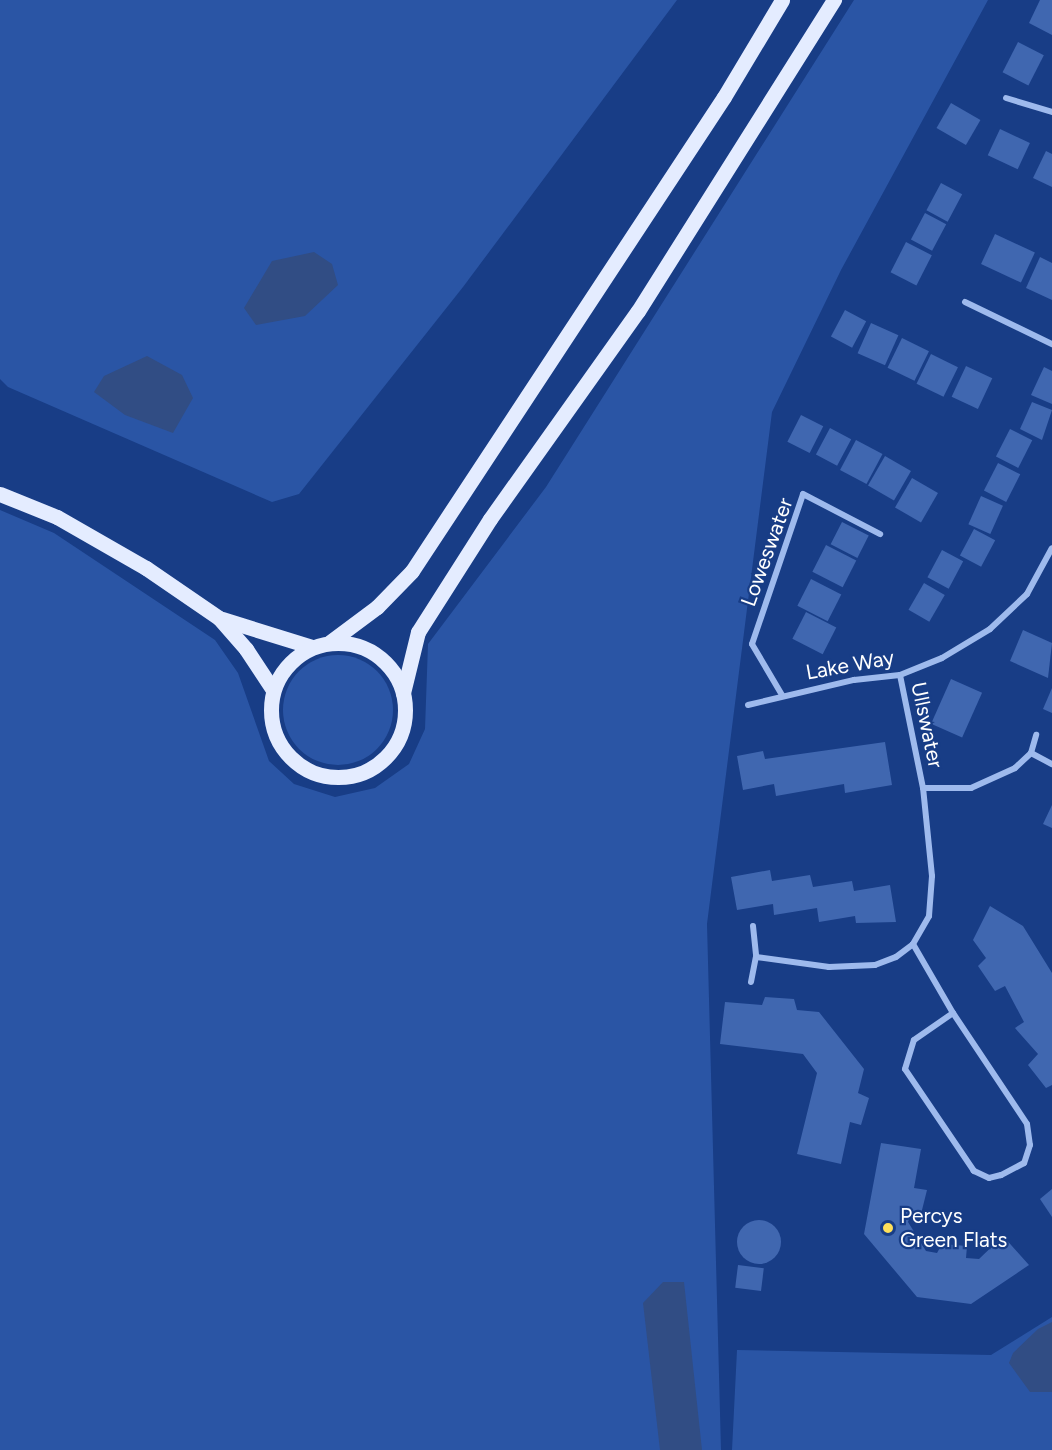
<!DOCTYPE html>
<style>
body{margin:0}
#map{position:relative;width:1052px;height:1450px;overflow:hidden;background:#183d86;font-family:Figtree,sans-serif}
div>[style]{position:absolute}
[style*='--x']{left:calc(var(--x)*1px);top:calc(var(--y)*1px);width:calc(var(--w)*1px);rotate:calc(var(--a)*1deg)}
.green>*{inset:0;background:#2a55a5}
.round{border-radius:50%}
.water>*{inset:0;background:#314d84}
.building>*{inset:0;background:#4067b0;transform-origin:0 0}
.street>*{height:6px;margin:-3px;padding:0 3px;transform-origin:3px;border-radius:3px;background:#9ebaed}
.primary>*{height:15px;margin:-7.5px;padding:0 7.5px;transform-origin:7.5px;border-radius:7.5px;background:#e4ecff}
.primary>.ring{margin:-7.5px;padding:0;box-sizing:content-box;background:none;border:15px solid #e4ecff;border-radius:50%}
.dots>*{width:16px;height:16px;translate:-50% -50%;box-sizing:border-box;border:3px solid #183d86;border-radius:50%}
span{translate:-50% -50%;white-space:nowrap;text-align:center;line-height:1.15;-webkit-text-stroke:4.5px #183d86;paint-order:stroke}
.street-label{font-size:21px;color:#fff}
.poi-label{font-size:21px;color:#fff}
.left{translate:0 -50%;text-align:left}
</style>
<div id="map">
<div class="green">
<i style="clip-path:polygon(0 0,677px 0,463px 287px,299px 494px,272px 502px,8px 387px,0 379px)"></i>
<i style="clip-path:polygon(854px 0,988px 0,841px 270px,772px 412px,707px 924px,721px 1450px,0 1450px,0 510px,54px 533px,215px 640px,238px 673px,269px 761px,294px 784px,335px 797px,375px 788px,409px 764px,425px 729px,428px 644px,546px 487px)"></i>
<i class="round" style="left:283px;top:655px;width:110px;height:110px"></i>
<i style="clip-path:polygon(1052px 1317px,1052px 1450px,732px 1450px,737px 1350px,991px 1355px)"></i>
</div>
<div class="water">
<i style="clip-path:polygon(314px 252px,332px 264px,338px 285px,305px 316px,256px 325px,244px 308px,272px 261px)"></i>
<i style="clip-path:polygon(147px 356px,182px 375px,193px 398px,173px 433px,125px 415px,94px 392px,104px 376px)"></i>
<i style="clip-path:polygon(663px 1282px,684px 1282px,702px 1450px,660px 1450px,643px 1303px)"></i>
<i style="clip-path:polygon(1052px 1322px,1052px 1392px,1030px 1392px,1009px 1363px,1013px 1353px,1038px 1329px)"></i>
</div>
<div class="building">
<i style="clip-path:polygon(1040px 0,1052px 0,1052px 35px,1029px 23px)"></i>
<i style="left:1018px;top:42px;width:29px;height:34px;rotate:27deg"></i>
<i style="left:951px;top:103px;width:34px;height:29px;rotate:30deg"></i>
<i style="left:1000px;top:129px;width:33px;height:29px;rotate:25deg"></i>
<i style="clip-path:polygon(1046px 151px,1052px 154px,1052px 187px,1033px 178px)"></i>
<i style="left:941px;top:183px;width:24px;height:31px;rotate:28deg"></i>
<i style="left:925px;top:213px;width:24px;height:30px;rotate:28deg"></i>
<i style="left:995px;top:234px;width:44px;height:33px;rotate:25deg"></i>
<i style="left:906px;top:242px;width:29px;height:34px;rotate:27deg"></i>
<i style="clip-path:polygon(1040px 257px,1052px 263px,1052px 300px,1026px 288px)"></i>
<i style="left:845px;top:310px;width:24px;height:30px;rotate:28deg"></i>
<i style="left:871px;top:323px;width:30px;height:33px;rotate:24deg"></i>
<i style="left:902px;top:338px;width:30px;height:33px;rotate:26deg"></i>
<i style="left:931px;top:354px;width:30px;height:33px;rotate:26deg"></i>
<i style="left:966px;top:366px;width:29px;height:34px;rotate:25deg"></i>
<i style="clip-path:polygon(1044px 367px,1052px 371px,1052px 404px,1031px 395px)"></i>
<i style="clip-path:polygon(1032px 402px,1052px 410px,1042px 440px,1020px 429px)"></i>
<i style="left:801px;top:415px;width:25px;height:30px;rotate:27deg"></i>
<i style="left:830px;top:428px;width:24px;height:30px;rotate:28deg"></i>
<i style="left:1010px;top:429px;width:25px;height:31px;rotate:27deg"></i>
<i style="left:856px;top:440px;width:30px;height:34px;rotate:28deg"></i>
<i style="left:885px;top:456px;width:30px;height:34px;rotate:30deg"></i>
<i style="left:998px;top:463px;width:25px;height:31px;rotate:27deg"></i>
<i style="left:912px;top:478px;width:30px;height:34px;rotate:30deg"></i>
<i style="left:981px;top:496px;width:24px;height:31px;rotate:24deg"></i>
<i style="left:842px;top:522px;width:30px;height:25px;rotate:27deg"></i>
<i style="left:974px;top:529px;width:24px;height:30px;rotate:28deg"></i>
<i style="left:826px;top:545px;width:34px;height:30px;rotate:27deg"></i>
<i style="left:942px;top:550px;width:24px;height:31px;rotate:28deg"></i>
<i style="left:811px;top:579px;width:34px;height:30px;rotate:27deg"></i>
<i style="left:924px;top:583px;width:24px;height:31px;rotate:30deg"></i>
<i style="left:806px;top:612px;width:34px;height:30px;rotate:27deg"></i>
<i style="clip-path:polygon(1023px 630px,1052px 643px,1048px 678px,1010px 661px)"></i>
<i style="left:951px;top:679px;width:34px;height:49px;rotate:24deg"></i>
<i style="clip-path:polygon(1052px 688px,1052px 713px,1043px 709px)"></i>
<i style="clip-path:polygon(885px 742px,892px 785px,845px 793px,844px 784px,776px 796px,774px 784px,743px 790px,737px 756px,763px 751px,765px 759px)"></i>
<i style="clip-path:polygon(1052px 805px,1052px 828px,1043px 824px)"></i>
<i style="clip-path:polygon(770px 870px,772px 881px,810px 875px,813px 887px,852px 881px,854px 891px,890px 885px,896px 922px,856px 923px,855px 916px,819px 922px,817px 908px,774px 915px,773px 904px,737px 910px,731px 877px)"></i>
<i style="clip-path:polygon(990px 906px,1023px 926px,1052px 973px,1052px 1085px,1046px 1088px,1028px 1065px,1038px 1054px,1015px 1028px,1024px 1022px,1005px 986px,995px 991px,978px 966px,986px 958px,973px 940px)"></i>
<i style="clip-path:polygon(765px 997px,794px 999px,797px 1010px,819px 1012px,864px 1069px,858px 1093px,869px 1098px,861px 1125px,850px 1122px,841px 1164px,797px 1154px,817px 1073px,803px 1054px,720px 1044px,725px 1002px,762px 1005px)"></i>
<i style="clip-path:polygon(881px 1143px,921px 1149px,914px 1188px,927px 1190px,920px 1218px,910px 1216px,908px 1222px,926px 1251px,937px 1253px,942px 1244px,967px 1246px,966px 1258px,979px 1259px,1003px 1236px,1029px 1265px,971px 1304px,917px 1297px,864px 1234px)"></i>
<i style="clip-path:polygon(1052px 1189px,1052px 1217px,1040px 1199px)"></i>
<i class="round" style="left:737px;top:1220px;width:44px;height:44px"></i>
<i style="left:738px;top:1265px;width:26px;height:23px;rotate:7deg"></i>
</div>
<div class="street">
<i style="--x:1006;--y:98;--w:48;--a:16.9"></i>
<i style="--x:965;--y:302;--w:97;--a:25.8"></i>
<i style="--x:900;--y:675;--w:115;--a:78.5"></i>
<i style="--x:923;--y:788;--w:48;--a:0"></i>
<i style="--x:971;--y:788;--w:48;--a:-24.4"></i>
<i style="--x:1015;--y:768;--w:22;--a:-43"></i>
<i style="--x:1031;--y:753;--w:19;--a:-74"></i>
<i style="--x:782;--y:695;--w:59;--a:-120.5"></i>
<i style="--x:752;--y:644;--w:158;--a:-71.2"></i>
<i style="--x:803;--y:494;--w:87;--a:27.5"></i>
<i style="--x:748;--y:705;--w:109;--a:-13.3"></i>
<i style="--x:854;--y:680;--w:46;--a:-6.2"></i>
<i style="--x:900;--y:675;--w:45;--a:-22"></i>
<i style="--x:942;--y:658;--w:56;--a:-31.1"></i>
<i style="--x:990;--y:629;--w:51;--a:-43.4"></i>
<i style="--x:1027;--y:594;--w:52;--a:-61.5"></i>
<i style="--x:1031;--y:753;--w:24;--a:28"></i>
<i style="--x:753;--y:926;--w:31;--a:84"></i>
<i style="--x:913;--y:944;--w:80;--a:59.9"></i>
<i style="--x:953;--y:1013;--w:133;--a:56.3"></i>
<i style="--x:1027;--y:1124;--w:21;--a:82"></i>
<i style="--x:1030;--y:1145;--w:19;--a:108"></i>
<i style="--x:1024;--y:1163;--w:26;--a:152"></i>
<i style="--x:1001;--y:1175;--w:12;--a:166"></i>
<i style="--x:989;--y:1178;--w:17;--a:-155"></i>
<i style="--x:974;--y:1171;--w:123;--a:-124.1"></i>
<i style="--x:905;--y:1069;--w:30;--a:-73"></i>
<i style="--x:914;--y:1040;--w:47;--a:-34.7"></i>
<i style="--x:751;--y:982;--w:25;--a:-79"></i>
<i style="--x:756;--y:957;--w:74;--a:7.8"></i>
<i style="--x:829;--y:967;--w:46;--a:-2.5"></i>
<i style="--x:875;--y:965;--w:22;--a:-21"></i>
<i style="--x:896;--y:957;--w:21;--a:-37"></i>
<i style="--x:913;--y:944;--w:32;--a:-60"></i>
<i style="--x:929;--y:916;--w:40;--a:-85.7"></i>
<i style="--x:932;--y:876;--w:88;--a:-95.8"></i>
</div>
<div class="primary">
<i style="--x:0;--y:494;--w:61;--a:22"></i>
<i style="--x:57;--y:517;--w:103;--a:29.8"></i>
<i style="--x:146;--y:568;--w:88;--a:34.4"></i>
<i style="--x:219;--y:618;--w:41;--a:48.9"></i>
<i style="--x:246;--y:649;--w:49;--a:56.6"></i>
<i style="--x:222;--y:619;--w:94;--a:17.3"></i>
<i style="--x:330;--y:642;--w:59;--a:-36.7"></i>
<i style="--x:377;--y:607;--w:50;--a:-45.8"></i>
<i style="--x:412;--y:571;--w:567;--a:-56.65"></i>
<i style="--x:724;--y:97;--w:113;--a:-59.1"></i>
<i class="ring" style="left:271px;top:643px;width:119px;height:119px"></i>
<i style="--x:403;--y:693;--w:63;--a:-76.2"></i>
<i style="--x:418;--y:632;--w:134;--a:-57.5"></i>
<i style="--x:490;--y:519;--w:255;--a:-54.6"></i>
<i style="--x:638;--y:311;--w:368;--a:-57.8"></i>
</div>
<div class="dots">
<i style="left:888px;top:1228px;background:#ffe05a"></i>
</div>
<div class="street-label">
<span style="left:767px;top:552px;rotate:-70deg">Loweswater</span>
<span style="left:850px;top:665px;rotate:-10deg">Lake Way</span>
<span style="left:927px;top:725px;rotate:78deg">Ullswater</span>
</div>
<div class="poi-label">
<span class="left" style="left:900px;top:1228px">Percys<br>Green Flats</span>
</div>
</div>
